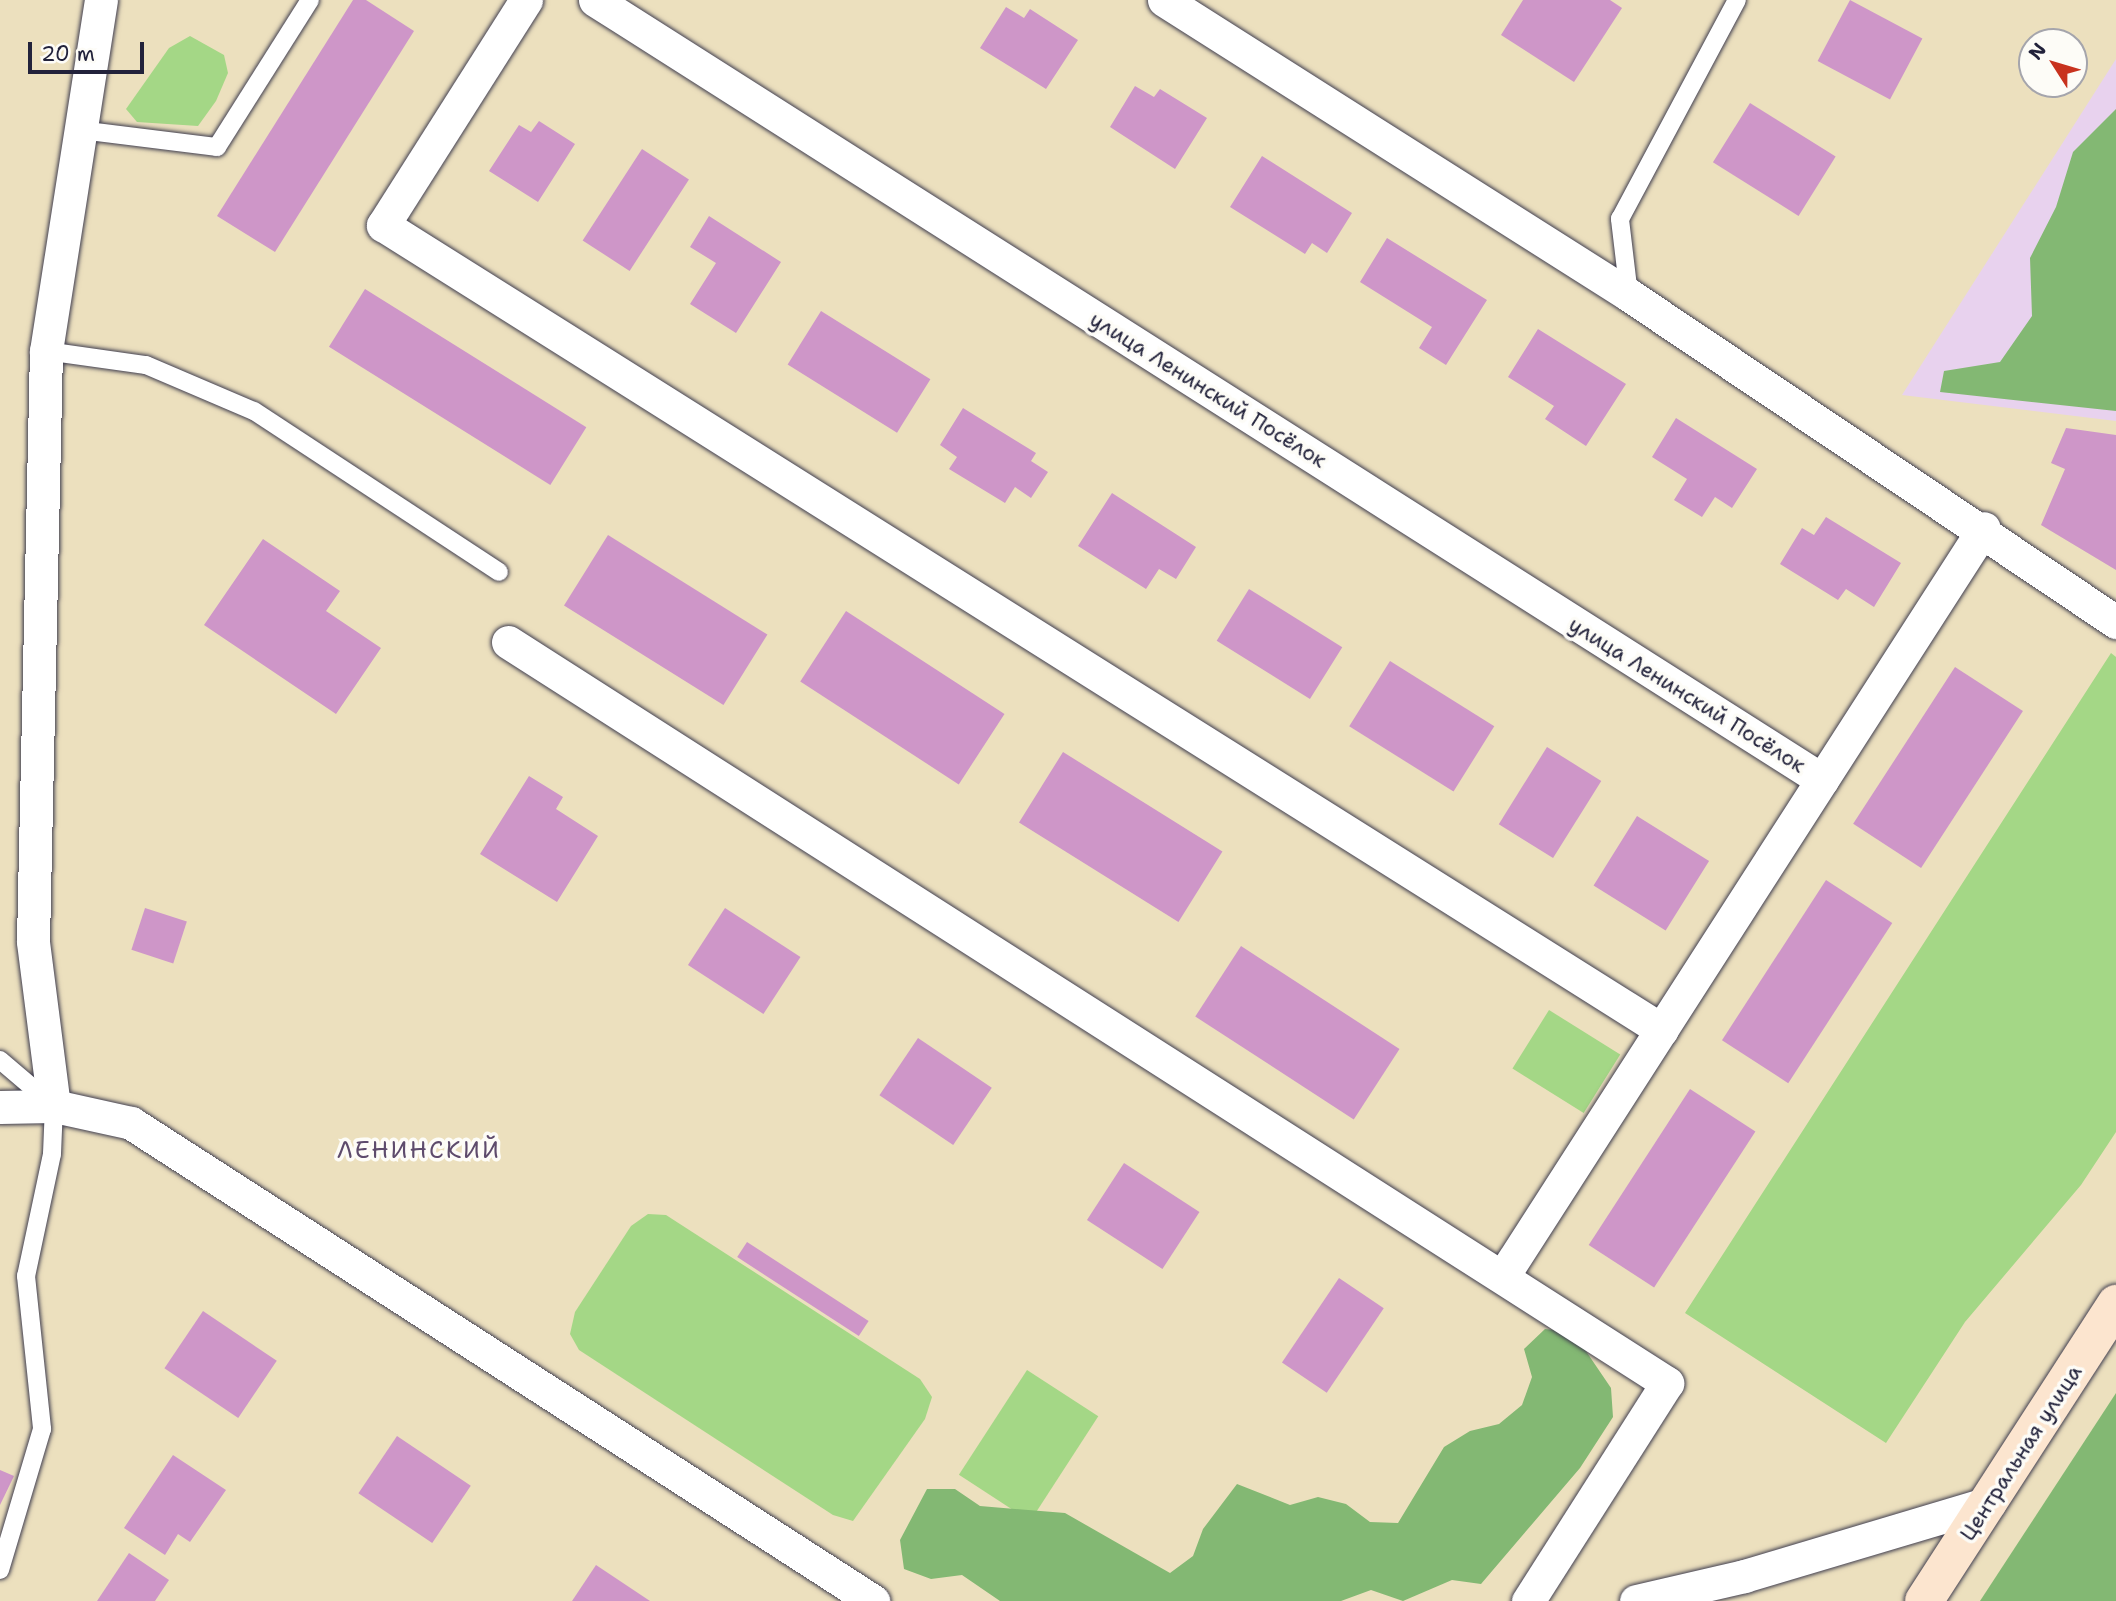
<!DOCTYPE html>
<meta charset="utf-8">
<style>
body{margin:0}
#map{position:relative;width:2116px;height:1601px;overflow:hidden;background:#ece0be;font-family:"Shantell Sans",sans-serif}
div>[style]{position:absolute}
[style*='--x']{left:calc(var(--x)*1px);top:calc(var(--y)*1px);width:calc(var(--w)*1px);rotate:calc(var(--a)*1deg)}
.built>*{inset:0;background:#e8d2ee}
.green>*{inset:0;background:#a4d786;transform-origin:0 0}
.forest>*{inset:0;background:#83b873}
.building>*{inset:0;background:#ce96c8;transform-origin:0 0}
.roads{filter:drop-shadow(0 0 2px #403e4f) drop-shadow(0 0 2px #403e4f)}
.lane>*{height:18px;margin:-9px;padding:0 9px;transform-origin:9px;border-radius:9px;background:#fff}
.street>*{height:33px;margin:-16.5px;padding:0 16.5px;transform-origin:16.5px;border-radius:16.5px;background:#fff}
.secondary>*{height:38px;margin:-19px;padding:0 19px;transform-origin:19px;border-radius:19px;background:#fce5cf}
span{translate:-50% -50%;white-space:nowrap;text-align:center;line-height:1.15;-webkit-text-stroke:7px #fdfcf7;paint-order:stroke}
.street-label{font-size:21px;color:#22223b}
.quarter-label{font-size:24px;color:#5e4b6c;letter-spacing:2px}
.north{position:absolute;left:2018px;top:28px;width:70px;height:70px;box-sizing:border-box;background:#fdfcf7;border:2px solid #a5a5ac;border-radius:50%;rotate:307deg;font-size:19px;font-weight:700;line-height:28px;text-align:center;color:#22223b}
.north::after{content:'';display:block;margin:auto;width:24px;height:32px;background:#c8321e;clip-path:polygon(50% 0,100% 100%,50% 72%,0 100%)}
.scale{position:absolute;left:28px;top:42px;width:116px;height:32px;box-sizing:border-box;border:4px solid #22223b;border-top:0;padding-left:9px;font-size:21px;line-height:24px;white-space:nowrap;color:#22223b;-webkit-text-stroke:5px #fdfcf7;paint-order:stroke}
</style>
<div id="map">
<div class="built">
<i style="clip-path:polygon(2116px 59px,2116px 421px,1902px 395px)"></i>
</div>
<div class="green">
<i style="clip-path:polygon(190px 36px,224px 55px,228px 73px,216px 101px,198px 126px,137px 122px,126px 109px,169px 48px)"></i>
<i style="clip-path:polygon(2111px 653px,2116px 657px,2116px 1132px,2081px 1185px,1965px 1322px,1886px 1443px,1685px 1313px)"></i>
<i style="left:1549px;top:1010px;width:84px;height:69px;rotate:32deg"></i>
<i style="clip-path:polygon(648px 1214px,666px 1215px,920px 1379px,932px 1397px,925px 1419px,853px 1521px,833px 1515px,579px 1350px,570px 1334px,575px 1312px,631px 1226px)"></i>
<i style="left:1027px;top:1370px;width:85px;height:125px;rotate:33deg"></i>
</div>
<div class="forest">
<i style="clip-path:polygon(2116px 109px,2116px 411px,1940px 392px,1944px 371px,2000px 362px,2032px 316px,2030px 258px,2056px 207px,2073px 152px)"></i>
<i style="clip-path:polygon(1545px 1329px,1573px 1332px,1611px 1388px,1613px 1417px,1580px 1468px,1481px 1584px,1452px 1580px,1403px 1601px,1371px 1590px,1341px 1601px,1000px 1601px,962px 1575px,931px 1579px,904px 1569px,900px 1540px,927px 1489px,955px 1489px,980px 1506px,1065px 1513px,1170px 1573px,1193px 1556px,1203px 1529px,1237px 1484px,1290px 1505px,1318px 1497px,1346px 1504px,1370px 1522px,1398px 1523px,1444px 1447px,1470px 1431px,1499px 1424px,1522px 1405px,1532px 1377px,1524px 1349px)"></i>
<i style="clip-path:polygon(2116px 1393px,2116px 1601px,1980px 1601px)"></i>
</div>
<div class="building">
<i style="clip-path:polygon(353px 0,366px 0,414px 31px,275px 252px,217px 216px)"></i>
<i style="clip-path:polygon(1523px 0,1610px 0,1622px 8px,1574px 82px,1501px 35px)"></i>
<i style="left:1850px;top:0;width:82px;height:69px;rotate:28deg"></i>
<i style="clip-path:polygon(1006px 7px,1024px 18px,1030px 9px,1078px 40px,1046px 89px,980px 48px)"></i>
<i style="clip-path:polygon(1135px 86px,1154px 97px,1160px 89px,1207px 118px,1175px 169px,1110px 127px)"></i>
<i style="left:1750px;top:103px;width:101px;height:70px;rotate:32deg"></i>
<i style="clip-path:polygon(539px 121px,575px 144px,538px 202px,489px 171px,519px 125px,531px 132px)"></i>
<i style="left:642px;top:149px;width:56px;height:109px;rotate:33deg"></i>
<i style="clip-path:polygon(1262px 156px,1352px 213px,1327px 253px,1312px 243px,1305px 254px,1230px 207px)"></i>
<i style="clip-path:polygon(709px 216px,781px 262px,736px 333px,690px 304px,716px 263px,690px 247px)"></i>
<i style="clip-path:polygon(1387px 238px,1487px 300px,1446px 365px,1419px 348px,1432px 327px,1360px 282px)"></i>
<i style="left:365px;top:289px;width:261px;height:68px;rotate:32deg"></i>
<i style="left:821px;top:311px;width:129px;height:63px;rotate:32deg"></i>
<i style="clip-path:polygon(1538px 329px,1626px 384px,1586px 446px,1545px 419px,1554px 406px,1508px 377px)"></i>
<i style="clip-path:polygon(963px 408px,1036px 453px,1031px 461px,1048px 472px,1031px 498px,1015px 487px,1005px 503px,949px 469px,957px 457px,940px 445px)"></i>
<i style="clip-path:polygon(1676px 418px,1757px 469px,1732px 508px,1715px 497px,1702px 517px,1674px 500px,1687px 479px,1652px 457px)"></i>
<i style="clip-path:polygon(2066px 428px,2116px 435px,2116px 570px,2041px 525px,2065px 469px,2051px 463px)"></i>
<i style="clip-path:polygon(1112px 493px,1196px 547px,1176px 579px,1159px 569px,1146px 589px,1078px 546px)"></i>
<i style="clip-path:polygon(1826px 517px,1901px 563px,1874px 607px,1846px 589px,1838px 600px,1780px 564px,1802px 528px,1814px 535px)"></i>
<i style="left:608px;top:535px;width:188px;height:83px;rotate:32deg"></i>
<i style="clip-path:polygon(263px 539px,340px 591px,326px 611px,381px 648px,336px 714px,204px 625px)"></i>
<i style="left:1249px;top:589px;width:110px;height:61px;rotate:32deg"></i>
<i style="left:846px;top:611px;width:189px;height:84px;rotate:33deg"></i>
<i style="left:1390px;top:661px;width:123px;height:77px;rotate:32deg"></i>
<i style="left:1955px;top:667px;width:81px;height:187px;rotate:33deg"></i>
<i style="left:1547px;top:747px;width:64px;height:91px;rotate:32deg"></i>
<i style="left:1063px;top:752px;width:188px;height:83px;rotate:32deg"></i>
<i style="clip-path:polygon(529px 776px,563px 797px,556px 809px,598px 836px,557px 902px,480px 854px)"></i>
<i style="left:1637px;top:816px;width:85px;height:82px;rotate:32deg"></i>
<i style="left:1826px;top:880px;width:79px;height:191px;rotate:33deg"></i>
<i style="left:145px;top:908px;width:44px;height:44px;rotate:18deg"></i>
<i style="left:725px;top:908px;width:90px;height:68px;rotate:33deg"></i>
<i style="left:1241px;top:946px;width:189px;height:84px;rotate:33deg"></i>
<i style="left:918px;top:1038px;width:89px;height:69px;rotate:34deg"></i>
<i style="left:1690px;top:1089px;width:78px;height:186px;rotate:33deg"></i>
<i style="left:1124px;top:1163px;width:90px;height:68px;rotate:33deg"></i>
<i style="left:747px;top:1242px;width:145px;height:18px;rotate:33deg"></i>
<i style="left:1339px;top:1278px;width:54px;height:102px;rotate:34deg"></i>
<i style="left:203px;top:1311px;width:89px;height:69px;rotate:34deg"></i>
<i style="left:397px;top:1436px;width:89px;height:69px;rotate:34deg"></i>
<i style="clip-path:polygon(173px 1455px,226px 1490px,190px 1542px,178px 1534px,165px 1555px,124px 1528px)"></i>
<i style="clip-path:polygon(0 1470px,14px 1476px,0 1505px)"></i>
<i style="clip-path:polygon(129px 1553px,169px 1580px,155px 1601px,97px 1601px)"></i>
<i style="clip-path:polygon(596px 1565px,650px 1601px,572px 1601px)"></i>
</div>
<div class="roads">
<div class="lane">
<i style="--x:80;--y:130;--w:138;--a:7.1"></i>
<i style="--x:217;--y:147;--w:174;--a:-57.7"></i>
<i style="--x:1629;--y:295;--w:77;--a:-96.8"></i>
<i style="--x:1620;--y:219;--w:248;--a:-61.9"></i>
<i style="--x:46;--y:351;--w:101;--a:8"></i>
<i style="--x:146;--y:365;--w:117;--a:23.1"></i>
<i style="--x:254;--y:411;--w:293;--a:33.3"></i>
<i style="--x:0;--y:1060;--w:71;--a:40.4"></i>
<i style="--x:54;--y:1106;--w:48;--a:92.4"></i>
<i style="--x:52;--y:1154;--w:125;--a:102"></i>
<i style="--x:26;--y:1276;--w:154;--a:84"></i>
<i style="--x:42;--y:1429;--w:147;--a:106.6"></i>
</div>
<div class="street">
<i style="--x:526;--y:0;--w:267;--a:122.4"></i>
<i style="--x:383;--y:225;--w:1511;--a:32.19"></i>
<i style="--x:595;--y:0;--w:1454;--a:32.44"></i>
<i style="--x:1164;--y:0;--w:551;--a:32.39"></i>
<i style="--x:1629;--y:295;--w:587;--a:33.88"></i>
<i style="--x:508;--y:642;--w:1376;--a:32.59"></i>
<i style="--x:1667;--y:1383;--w:259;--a:122.5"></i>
<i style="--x:54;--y:1106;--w:166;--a:-97.3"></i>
<i style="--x:33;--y:941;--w:590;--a:-88.74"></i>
<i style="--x:46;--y:351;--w:355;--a:-81.1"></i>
<i style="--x:0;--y:1107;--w:54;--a:-1.1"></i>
<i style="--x:54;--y:1106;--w:79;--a:12.4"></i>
<i style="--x:131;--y:1123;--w:883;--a:32.79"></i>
<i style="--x:1503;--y:1276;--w:889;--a:-57.26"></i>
<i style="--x:1636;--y:1601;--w:111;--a:-13"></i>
<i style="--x:1744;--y:1576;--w:256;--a:-16.6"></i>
</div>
<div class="secondary">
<i style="--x:1924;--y:1601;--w:354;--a:-57.1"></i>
</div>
</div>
<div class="street-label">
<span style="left:1208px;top:390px;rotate:32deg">улица Ленинский Посёлок</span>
<span style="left:1687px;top:695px;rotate:32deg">улица Ленинский Посёлок</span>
<span style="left:2021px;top:1453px;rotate:-57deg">Центральная улица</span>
</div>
<div class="quarter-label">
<span style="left:419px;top:1151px">ЛЕНИНСКИЙ</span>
</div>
<div class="north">N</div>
<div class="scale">20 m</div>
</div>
